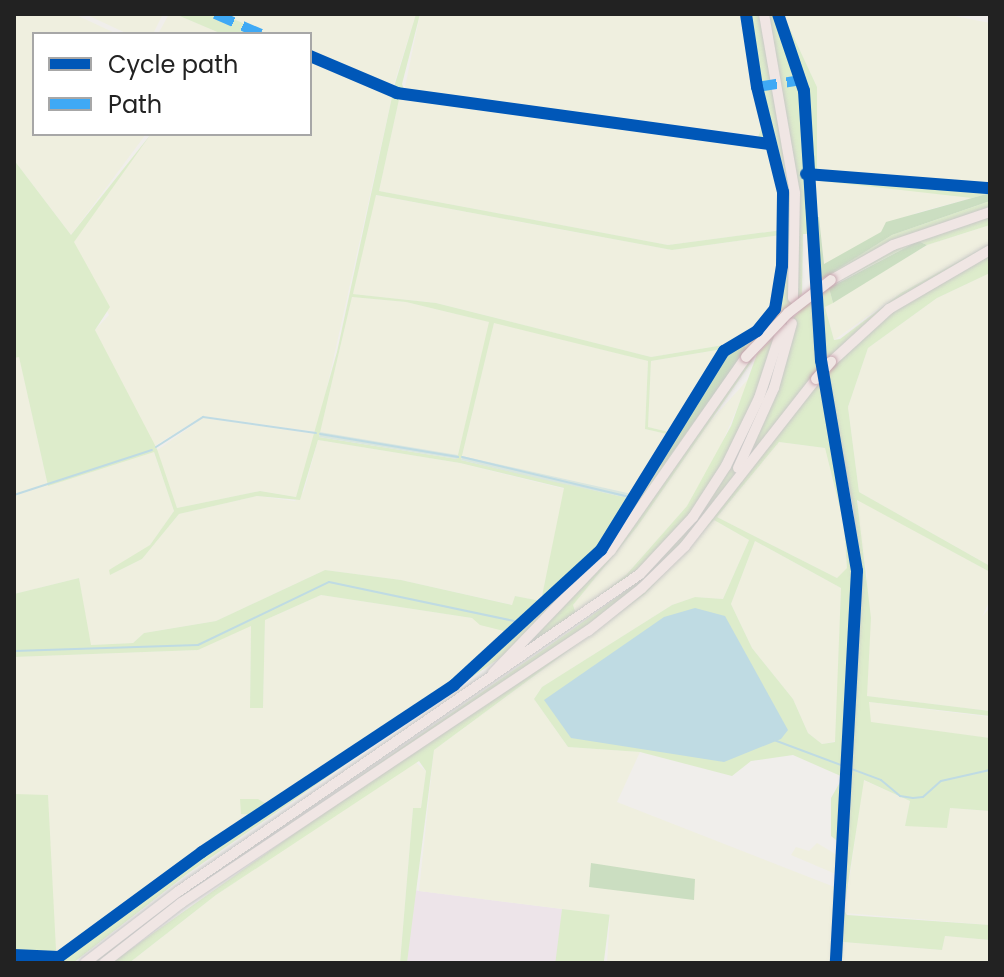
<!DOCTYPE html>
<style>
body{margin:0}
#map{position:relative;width:1004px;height:977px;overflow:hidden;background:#f0eeeb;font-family:Poppins,sans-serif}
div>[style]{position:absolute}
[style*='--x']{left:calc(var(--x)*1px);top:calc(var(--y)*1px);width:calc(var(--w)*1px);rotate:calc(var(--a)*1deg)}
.industrial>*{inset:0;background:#ede4e9}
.farmland>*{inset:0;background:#efefdf;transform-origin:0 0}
.grass>*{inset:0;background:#ddeccb;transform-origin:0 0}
.forest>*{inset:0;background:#cbdec1}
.wetland>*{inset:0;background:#d9e6de}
.water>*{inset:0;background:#bfdbe3}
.stream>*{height:2px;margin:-1px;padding:0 1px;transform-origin:1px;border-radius:1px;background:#bfdbe3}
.roads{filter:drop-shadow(0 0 2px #c9c8c7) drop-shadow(0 0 2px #c9c8c7)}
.minor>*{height:6px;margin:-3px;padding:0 3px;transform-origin:3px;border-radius:3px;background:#fdfcfc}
.trunk>*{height:10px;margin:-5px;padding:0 5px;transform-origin:5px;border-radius:5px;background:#f0e6e4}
.bridges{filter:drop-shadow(0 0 2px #c5a2ac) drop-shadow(0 0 2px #c5a2ac)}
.trunk-bridge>*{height:10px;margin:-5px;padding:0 5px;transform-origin:5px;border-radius:5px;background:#f0e6e4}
.quiet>*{height:10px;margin-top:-5px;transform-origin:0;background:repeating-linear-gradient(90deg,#3fa9f5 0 20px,transparent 0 30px)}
.cycleway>*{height:12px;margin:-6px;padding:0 6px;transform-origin:6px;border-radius:6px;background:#0057b8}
span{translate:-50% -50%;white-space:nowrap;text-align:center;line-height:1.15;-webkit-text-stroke:7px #fff;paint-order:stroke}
.frame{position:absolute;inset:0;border:16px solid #222;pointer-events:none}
.legend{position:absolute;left:32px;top:32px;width:280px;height:104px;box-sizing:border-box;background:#fff;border:2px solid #a7a7a7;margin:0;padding:10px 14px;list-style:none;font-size:24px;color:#222}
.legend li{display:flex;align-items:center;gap:16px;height:40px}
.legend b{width:40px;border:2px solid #a7a7a7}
</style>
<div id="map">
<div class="industrial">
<i style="clip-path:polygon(412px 890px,562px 909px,559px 963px,407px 963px)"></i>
</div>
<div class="farmland">
<i style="clip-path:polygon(14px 14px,74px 14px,117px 34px,34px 34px,34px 134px,146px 134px,71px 235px,14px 160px)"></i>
<i style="clip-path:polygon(85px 14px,163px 14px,153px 34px,128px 34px)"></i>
<i style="clip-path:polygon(169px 14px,175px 14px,222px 34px,158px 34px)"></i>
<i style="clip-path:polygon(222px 14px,416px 14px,393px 87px,310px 52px,310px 34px,268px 34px)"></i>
<i style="clip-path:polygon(420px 14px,744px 14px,762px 136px,404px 92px)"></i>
<i style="clip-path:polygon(783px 14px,944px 14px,990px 23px,990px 186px,817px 170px,817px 87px)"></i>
<i style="clip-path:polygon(310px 59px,388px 90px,392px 97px,317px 432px,203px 416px,153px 447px,95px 330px,109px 315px,73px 242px,151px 134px,310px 134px)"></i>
<i style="clip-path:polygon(400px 95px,767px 147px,779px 178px,782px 230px,668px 245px,379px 191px)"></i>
<i style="clip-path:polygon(811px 180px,971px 194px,972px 198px,916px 213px,824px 265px,819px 218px,813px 218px)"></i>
<i style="clip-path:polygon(375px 195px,672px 250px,781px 235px,773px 308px,755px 330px,730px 344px,651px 357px,436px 303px,353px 294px)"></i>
<i style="clip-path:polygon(990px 225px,990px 244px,901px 293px,834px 340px,825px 306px,927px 245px)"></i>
<i style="clip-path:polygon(990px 273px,990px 566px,859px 492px,848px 407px,868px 348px,937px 298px)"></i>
<i style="clip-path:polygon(352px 297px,406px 302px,490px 322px,458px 455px,320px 432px)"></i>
<i style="clip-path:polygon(494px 322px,648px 361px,645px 429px,671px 435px,632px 494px,462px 456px)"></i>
<i style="clip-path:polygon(724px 349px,673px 433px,648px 427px,651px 361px)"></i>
<i style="clip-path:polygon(19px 356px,48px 486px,14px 494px,14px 358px)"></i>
<i style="clip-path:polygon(751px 376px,712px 466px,687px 506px,627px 574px,576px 614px,573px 605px,637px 527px,697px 436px)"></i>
<i style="clip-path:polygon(203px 418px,316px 434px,296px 497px,260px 491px,177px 508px,156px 451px)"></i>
<i style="clip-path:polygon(318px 440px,460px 463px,565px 489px,541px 601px,515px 596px,513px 605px,401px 580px,325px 570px,216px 621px,144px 633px,133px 643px,90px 645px,79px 578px,14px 594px,14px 496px,153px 450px,174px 511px,150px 545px,110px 575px,142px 559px,179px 514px,257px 496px,295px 501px,304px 491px)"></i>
<i style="clip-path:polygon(779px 442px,825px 448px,844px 525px,847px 569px,837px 578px,717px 517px)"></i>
<i style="clip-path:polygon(859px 500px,990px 572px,990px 600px,982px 617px,990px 607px,990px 711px,867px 696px,867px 573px,856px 509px)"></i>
<i style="clip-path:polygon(714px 520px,749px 540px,723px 599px,695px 597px,672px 605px,542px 687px,534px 699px,568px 747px,640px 752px,617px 802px,837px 888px,830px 963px,607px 963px,610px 915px,419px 891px,434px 750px,645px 594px)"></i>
<i style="clip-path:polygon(755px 541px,841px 588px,836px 741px,822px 744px,808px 733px,793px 699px,752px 648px,731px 604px)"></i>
<i style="clip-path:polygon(321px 595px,472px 618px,513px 633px,463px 673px,123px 907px,60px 954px,58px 963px,14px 963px,14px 657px,198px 650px,251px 625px,250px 708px,263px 708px,265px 620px)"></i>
<i style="left:868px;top:702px;width:123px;height:21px;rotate:7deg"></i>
<i style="clip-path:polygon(414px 761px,426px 771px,421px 808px,413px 808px,400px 963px,129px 963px,216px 895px)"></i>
<i style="clip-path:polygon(863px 780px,910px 801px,905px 826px,950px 808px,990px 811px,990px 925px,845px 913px)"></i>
<i style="clip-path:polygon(817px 843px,837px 855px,838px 875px,791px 855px,796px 847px,809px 851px)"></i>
<i style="clip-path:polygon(945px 936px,990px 940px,990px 963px,842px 962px,842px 942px,942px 950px)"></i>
</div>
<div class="grass">
<i style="clip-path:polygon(175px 14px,222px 14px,268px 34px,222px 34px)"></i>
<i style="clip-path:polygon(evenodd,416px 14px,420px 14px,402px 84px,405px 92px,758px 137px,762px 127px,744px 14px,783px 14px,817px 87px,817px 170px,990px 186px,990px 193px,972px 198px,812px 180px,817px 282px,812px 286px,807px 234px,803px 234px,802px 294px,747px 348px,730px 347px,662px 467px,741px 354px,752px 361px,637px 527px,573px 605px,576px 614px,627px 574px,687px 506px,731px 426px,757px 354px,803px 308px,829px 288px,833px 303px,825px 307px,834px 340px,840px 339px,901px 293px,990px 244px,990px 273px,937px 298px,868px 348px,848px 407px,859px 492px,990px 566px,990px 572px,857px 500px,871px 618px,867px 696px,990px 711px,990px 716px,869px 702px,871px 722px,990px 738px,990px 811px,950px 808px,947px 828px,905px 826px,910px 801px,864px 780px,844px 910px,847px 915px,990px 925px,990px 940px,945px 936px,942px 950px,843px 942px,842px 961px,856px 963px,830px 963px,840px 843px,831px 836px,831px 798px,843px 777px,793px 755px,751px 761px,732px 776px,640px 752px,568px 747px,534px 699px,542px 687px,672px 605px,695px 597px,723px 599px,749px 540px,714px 520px,645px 594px,434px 750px,407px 963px,400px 963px,413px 808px,421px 808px,426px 771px,419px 761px,216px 895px,129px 963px,111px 963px,574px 636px,99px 963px,89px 963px,569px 632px,634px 585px,630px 580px,511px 662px,504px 655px,187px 874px,73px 963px,58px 963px,60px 954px,123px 907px,257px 815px,241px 814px,240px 799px,258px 799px,270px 806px,463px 673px,512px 633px,480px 625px,472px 618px,321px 595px,265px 620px,263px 708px,250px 708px,251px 626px,198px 650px,14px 657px,14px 594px,79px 578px,91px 645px,133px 643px,144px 633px,216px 621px,325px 570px,401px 580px,512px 605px,515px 596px,541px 601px,564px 488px,460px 463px,318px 440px,300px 500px,257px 496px,179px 514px,142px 559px,110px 575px,109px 570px,150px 545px,174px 511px,154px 452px,48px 486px,19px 357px,14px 358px,14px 160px,71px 235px,151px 134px,74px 242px,110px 307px,95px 330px,157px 449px,177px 508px,260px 491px,296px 497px,337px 352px,392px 97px,388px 90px,310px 59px,310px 52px,394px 87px,416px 14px,400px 95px,767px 147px,779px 178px,782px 230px,668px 245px,379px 191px,400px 95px,416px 14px,376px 195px,672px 250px,781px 235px,773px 308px,754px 330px,730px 344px,651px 357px,436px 303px,353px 294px,376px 195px,416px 14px,352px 297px,406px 302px,489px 322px,457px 459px,319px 437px,352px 297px,416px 14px,494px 323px,648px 361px,645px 429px,671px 435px,628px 498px,461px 460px,494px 323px,416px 14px,723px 349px,673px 433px,648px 427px,651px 361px,723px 349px,416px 14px,779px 442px,825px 448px,844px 525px,847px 568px,837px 578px,717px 517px,779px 442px,416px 14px,755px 541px,841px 588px,835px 742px,822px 744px,808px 733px,793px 699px,752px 648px,731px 604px,755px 541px)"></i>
<i style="clip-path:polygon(990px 201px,990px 225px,927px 245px,918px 241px,835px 284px,827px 275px,892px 235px)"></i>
<i style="clip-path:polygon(14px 794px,48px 795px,56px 950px,51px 953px,14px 952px)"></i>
<i style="left:562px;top:909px;width:48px;height:54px;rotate:7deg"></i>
</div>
<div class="forest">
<i style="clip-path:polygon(990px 193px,990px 201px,892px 235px,817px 282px,813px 218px,819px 217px,824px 264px,881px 232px,886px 222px)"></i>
<i style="clip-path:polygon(918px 241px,927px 245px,833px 303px,829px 288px)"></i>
<i style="clip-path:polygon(743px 345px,747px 348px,662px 467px,659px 464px,730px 347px)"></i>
<i style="clip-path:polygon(591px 863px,695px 879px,694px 900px,589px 887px)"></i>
</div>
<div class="wetland">
<i style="clip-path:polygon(320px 432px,458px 455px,457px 459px,319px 437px)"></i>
<i style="clip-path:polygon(462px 456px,632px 494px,628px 498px,541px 479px,461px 460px)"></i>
</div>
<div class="water">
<i style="clip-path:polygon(695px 608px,725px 616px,788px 730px,781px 739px,724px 762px,571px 738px,544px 700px,664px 617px)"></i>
</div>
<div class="stream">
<i style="--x:320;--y:434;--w:140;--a:9.5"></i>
<i style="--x:156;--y:447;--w:56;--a:-32.6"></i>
<i style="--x:203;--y:417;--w:114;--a:8.1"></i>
<i style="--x:462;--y:457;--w:169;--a:13.4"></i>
<i style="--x:14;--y:495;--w:145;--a:-18.1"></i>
<i style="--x:14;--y:651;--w:184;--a:-1.9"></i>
<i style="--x:198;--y:645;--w:145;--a:-25.7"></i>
<i style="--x:329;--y:582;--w:189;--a:11.9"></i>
<i style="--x:774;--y:740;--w:114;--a:20.5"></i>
<i style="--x:881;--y:780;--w:25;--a:40"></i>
<i style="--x:900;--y:796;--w:13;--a:9"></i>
<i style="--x:913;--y:798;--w:10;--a:-6"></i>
<i style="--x:923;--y:797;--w:24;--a:-42"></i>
<i style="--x:941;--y:781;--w:50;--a:-12.7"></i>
</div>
<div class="roads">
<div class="minor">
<i style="--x:816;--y:299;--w:61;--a:85.3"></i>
<i style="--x:825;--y:380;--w:132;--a:79.1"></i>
<i style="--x:850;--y:510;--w:73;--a:83.7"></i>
<i style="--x:858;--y:583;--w:381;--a:93.3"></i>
</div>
<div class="trunk">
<i style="--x:764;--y:14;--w:182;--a:80.2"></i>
<i style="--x:795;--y:193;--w:105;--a:91.1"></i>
<i style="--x:831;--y:280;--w:71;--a:-29.4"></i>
<i style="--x:893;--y:245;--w:102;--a:-18.8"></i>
<i style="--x:831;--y:362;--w:79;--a:-42.4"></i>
<i style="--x:889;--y:309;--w:117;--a:-30.3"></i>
<i style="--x:738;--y:468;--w:88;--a:-65.8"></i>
<i style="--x:774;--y:388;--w:67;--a:-74.5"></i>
<i style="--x:493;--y:673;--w:170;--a:-46.2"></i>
<i style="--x:611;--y:550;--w:236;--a:-55"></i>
<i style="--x:85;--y:963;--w:118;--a:-37.5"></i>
<i style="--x:179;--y:891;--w:559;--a:-34.51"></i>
<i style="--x:640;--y:574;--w:78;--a:-47.1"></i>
<i style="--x:693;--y:517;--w:61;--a:-57.1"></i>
<i style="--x:726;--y:466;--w:76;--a:-64.1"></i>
<i style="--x:759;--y:398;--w:74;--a:-71.8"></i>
<i style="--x:104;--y:963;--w:98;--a:-37.9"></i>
<i style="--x:181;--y:903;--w:490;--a:-33.8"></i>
<i style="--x:588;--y:631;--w:69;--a:-38.5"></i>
<i style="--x:642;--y:588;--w:60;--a:-44.3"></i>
<i style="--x:685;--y:546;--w:212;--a:-51.9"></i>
</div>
</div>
<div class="bridges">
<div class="trunk-bridge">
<i style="--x:746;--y:357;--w:61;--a:-46.3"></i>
<i style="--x:788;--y:313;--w:54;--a:-37.5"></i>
<i style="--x:816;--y:379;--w:23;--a:-49"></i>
</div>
</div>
<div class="quiet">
<i style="--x:215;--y:14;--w:50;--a:23.5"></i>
<i style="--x:757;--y:87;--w:45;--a:-9"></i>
</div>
<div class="cycleway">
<i style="--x:778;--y:14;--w:81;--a:71.3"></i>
<i style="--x:804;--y:91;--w:270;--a:86.4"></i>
<i style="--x:821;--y:360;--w:214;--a:80.3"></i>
<i style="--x:857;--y:571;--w:393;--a:93.1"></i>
<i style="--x:310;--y:56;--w:95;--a:23"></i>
<i style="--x:397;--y:93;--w:377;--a:7.8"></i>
<i style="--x:806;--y:174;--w:185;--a:4.4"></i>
<i style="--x:14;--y:955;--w:45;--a:2.5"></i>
<i style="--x:59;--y:957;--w:177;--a:-36.3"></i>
<i style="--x:202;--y:852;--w:302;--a:-33.5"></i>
<i style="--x:454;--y:685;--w:200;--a:-42.6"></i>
<i style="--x:601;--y:550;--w:234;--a:-58.3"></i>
<i style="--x:724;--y:351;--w:39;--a:-31"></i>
<i style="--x:757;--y:331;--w:28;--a:-51"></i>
<i style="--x:775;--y:309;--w:44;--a:-80.8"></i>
<i style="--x:782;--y:266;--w:74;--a:-89.2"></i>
<i style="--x:783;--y:192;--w:108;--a:-103.9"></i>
<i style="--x:757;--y:87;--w:74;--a:-98.6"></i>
</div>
<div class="frame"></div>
<ul class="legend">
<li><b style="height:10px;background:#0057b8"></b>Cycle path</li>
<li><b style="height:10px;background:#3fa9f5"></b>Path</li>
</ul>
</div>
